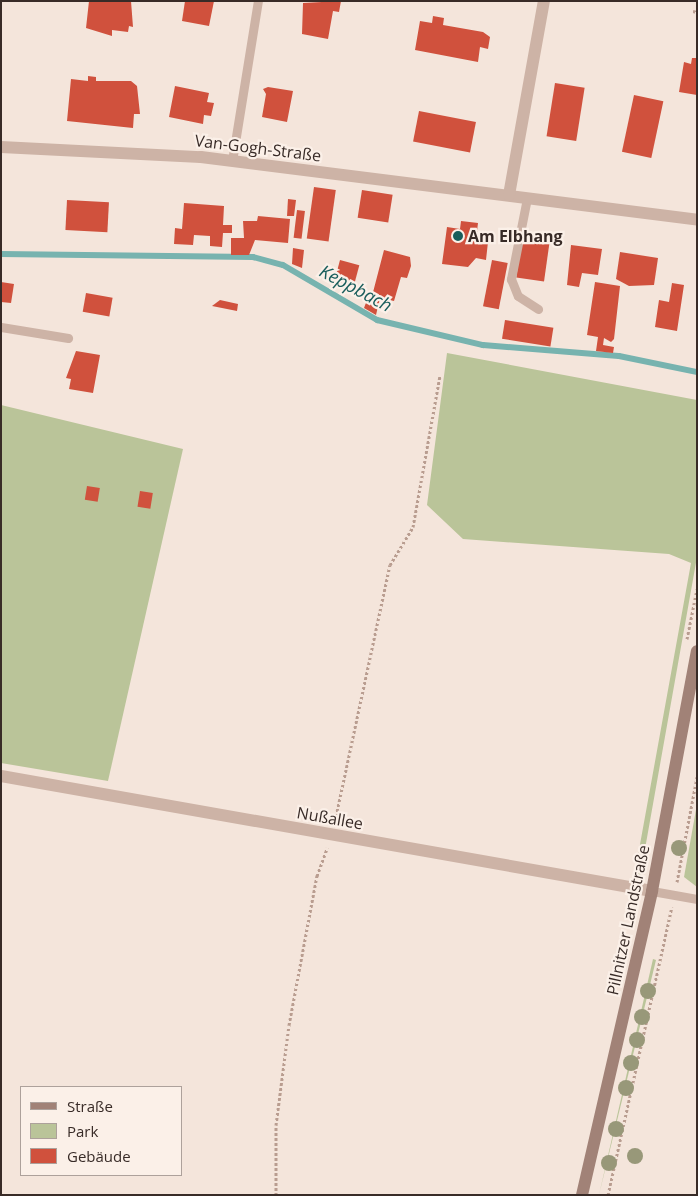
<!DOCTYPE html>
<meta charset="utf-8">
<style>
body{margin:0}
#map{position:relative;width:698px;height:1196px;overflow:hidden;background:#f4e5db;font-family:"Open Sans",sans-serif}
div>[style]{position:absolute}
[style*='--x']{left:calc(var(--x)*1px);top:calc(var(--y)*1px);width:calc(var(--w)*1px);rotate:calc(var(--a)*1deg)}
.green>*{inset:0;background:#bac499}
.stream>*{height:6px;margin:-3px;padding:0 3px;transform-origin:3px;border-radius:3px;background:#77b3af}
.building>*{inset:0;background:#d0513d;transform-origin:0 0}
.path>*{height:3px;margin-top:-1.5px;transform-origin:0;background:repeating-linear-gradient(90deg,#b99d90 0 2.5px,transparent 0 5px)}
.lane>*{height:9px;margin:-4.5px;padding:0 4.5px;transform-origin:4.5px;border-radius:4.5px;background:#cdb3a6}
.street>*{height:12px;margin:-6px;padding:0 6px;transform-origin:6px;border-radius:6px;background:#cdb3a6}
.secondary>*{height:12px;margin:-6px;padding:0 6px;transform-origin:6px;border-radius:6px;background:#a18277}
.trees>*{width:16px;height:16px;margin:-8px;border-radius:50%;background:#989879}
.dots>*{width:14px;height:14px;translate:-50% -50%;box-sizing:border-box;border:2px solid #fbf0e8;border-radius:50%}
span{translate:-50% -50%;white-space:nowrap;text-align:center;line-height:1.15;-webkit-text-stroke:4.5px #fbf0e8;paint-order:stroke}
.street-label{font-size:16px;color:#382b27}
.poi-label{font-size:16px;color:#382b27;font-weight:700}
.left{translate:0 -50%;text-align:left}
.water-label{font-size:18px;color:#195d5b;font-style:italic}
.frame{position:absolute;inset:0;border:2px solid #382b27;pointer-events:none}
.legend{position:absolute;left:20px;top:1086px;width:162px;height:90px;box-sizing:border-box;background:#fbf0e8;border:1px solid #ada19b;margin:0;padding:6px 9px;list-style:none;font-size:15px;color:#382b27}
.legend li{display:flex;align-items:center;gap:10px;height:25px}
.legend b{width:25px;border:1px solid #ada19b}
</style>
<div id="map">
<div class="green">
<i style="clip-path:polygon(447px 353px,697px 400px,697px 557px,640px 877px,633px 883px,691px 563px,669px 554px,463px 539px,427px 505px)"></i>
<i style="clip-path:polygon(1px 405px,183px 449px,108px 781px,1px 763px)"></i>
<i style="clip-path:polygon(697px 804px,697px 887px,684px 877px)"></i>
<i style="clip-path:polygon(653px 959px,656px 960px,599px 1195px)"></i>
</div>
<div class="stream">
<i style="--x:1;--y:254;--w:252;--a:0.7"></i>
<i style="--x:253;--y:257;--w:31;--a:15"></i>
<i style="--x:283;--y:265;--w:109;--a:30.3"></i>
<i style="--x:377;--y:320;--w:109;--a:13.3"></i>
<i style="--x:483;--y:345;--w:136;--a:4.6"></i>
<i style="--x:619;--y:356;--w:80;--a:11.6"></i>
</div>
<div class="building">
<i style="clip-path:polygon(89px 1px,131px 1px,133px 27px,129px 26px,128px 32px,112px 30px,112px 36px,86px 28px)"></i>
<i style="clip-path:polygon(185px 1px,214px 1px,209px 26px,182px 21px)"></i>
<i style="clip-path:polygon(341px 1px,339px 12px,333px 11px,328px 39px,302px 34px,303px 3px)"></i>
<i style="clip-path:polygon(433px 16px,444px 18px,443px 25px,483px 32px,490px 37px,488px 49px,480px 47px,478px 62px,415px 50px,420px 21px,432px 23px)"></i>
<i style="clip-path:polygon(692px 58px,697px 58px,697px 95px,679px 92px,684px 62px,691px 64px)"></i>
<i style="clip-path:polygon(88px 76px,96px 77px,96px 81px,131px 81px,137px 86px,140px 114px,134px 114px,133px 128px,67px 121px,71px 79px,88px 81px)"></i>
<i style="left:555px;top:83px;width:30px;height:54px;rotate:9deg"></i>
<i style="clip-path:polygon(175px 86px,209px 93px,207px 102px,214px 103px,211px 116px,204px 115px,203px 124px,169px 117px)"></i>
<i style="clip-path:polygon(268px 87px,293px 91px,287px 122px,262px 117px,266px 94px,263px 89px)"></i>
<i style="left:634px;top:95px;width:30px;height:58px;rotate:12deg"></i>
<i style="left:419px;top:111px;width:58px;height:31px;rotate:11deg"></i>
<i style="left:314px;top:187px;width:22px;height:52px;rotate:8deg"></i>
<i style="left:362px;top:190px;width:31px;height:28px;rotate:9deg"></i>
<i style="clip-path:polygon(288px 199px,296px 200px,294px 216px,287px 216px)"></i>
<i style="left:67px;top:200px;width:42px;height:30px;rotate:3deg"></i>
<i style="clip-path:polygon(184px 203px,224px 206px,223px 225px,232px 225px,232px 233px,223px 233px,222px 247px,210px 246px,210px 236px,194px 235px,193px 245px,174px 244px,175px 228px,182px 229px)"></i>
<i style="left:297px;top:210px;width:8px;height:28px;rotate:7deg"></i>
<i style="clip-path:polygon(258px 216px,290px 219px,288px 243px,255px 240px,249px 255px,231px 255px,231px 238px,244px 238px,243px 221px,257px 221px)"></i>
<i style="clip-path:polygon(461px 221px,478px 223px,477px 231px,489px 233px,486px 260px,476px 258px,468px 267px,442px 264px,447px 227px,460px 229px)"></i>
<i style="left:522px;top:237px;width:28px;height:41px;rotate:8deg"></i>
<i style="clip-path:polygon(571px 245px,602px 249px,598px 275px,582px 273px,579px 287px,567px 285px)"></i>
<i style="clip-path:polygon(293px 248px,304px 250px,302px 268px,292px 264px)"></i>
<i style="clip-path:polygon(384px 250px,410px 257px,411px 266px,407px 278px,401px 277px,394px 301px,380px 298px,376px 315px,364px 308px,367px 300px,371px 300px)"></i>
<i style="clip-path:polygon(620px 252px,658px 258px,654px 285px,629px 286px,616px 279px)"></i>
<i style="left:340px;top:260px;width:20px;height:23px;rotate:15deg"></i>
<i style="left:492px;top:260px;width:16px;height:47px;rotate:11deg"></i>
<i style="clip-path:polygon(1px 282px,14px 284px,11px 303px,1px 302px)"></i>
<i style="clip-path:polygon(595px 282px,620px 286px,614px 339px,611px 342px,604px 338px,603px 345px,614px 347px,613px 353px,596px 351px,598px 337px,587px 335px)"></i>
<i style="clip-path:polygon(672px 283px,684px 285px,677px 331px,655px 327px,659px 300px,669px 302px)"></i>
<i style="left:86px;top:293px;width:27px;height:19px;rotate:10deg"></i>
<i style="clip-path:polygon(220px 300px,238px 304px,237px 311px,212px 306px)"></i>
<i style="left:505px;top:320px;width:49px;height:19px;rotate:9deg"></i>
<i style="clip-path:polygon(76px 351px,100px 355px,93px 393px,69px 389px,71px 379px,66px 378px)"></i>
<i style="left:87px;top:486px;width:13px;height:14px;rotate:9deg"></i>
<i style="left:140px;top:491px;width:13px;height:16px;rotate:9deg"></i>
</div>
<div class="path">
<i style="--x:693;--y:11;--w:4;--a:14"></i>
<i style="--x:687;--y:639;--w:51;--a:-78.7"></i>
<i style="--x:335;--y:821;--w:262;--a:-77.9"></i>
<i style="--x:390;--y:565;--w:44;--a:-58.8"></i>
<i style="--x:413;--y:527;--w:153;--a:-79.9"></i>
<i style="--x:677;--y:882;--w:107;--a:-79.2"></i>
<i style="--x:276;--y:1195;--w:70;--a:-90"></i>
<i style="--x:276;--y:1125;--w:101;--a:-82.6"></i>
<i style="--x:289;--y:1025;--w:152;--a:-79.4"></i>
<i style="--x:317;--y:876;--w:30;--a:-70"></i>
<i style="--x:608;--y:1195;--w:295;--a:-77.5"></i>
</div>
<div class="lane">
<i style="--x:232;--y:161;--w:162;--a:-80.8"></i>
<i style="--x:527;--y:198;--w:83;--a:101.2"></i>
<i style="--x:511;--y:279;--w:18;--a:68"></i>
<i style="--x:518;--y:296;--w:24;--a:33"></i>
<i style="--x:1;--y:327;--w:68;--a:9.3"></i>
<i style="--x:652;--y:891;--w:46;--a:10.1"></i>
</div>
<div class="street">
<i style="--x:1;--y:147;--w:200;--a:2.9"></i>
<i style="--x:201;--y:157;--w:500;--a:7.2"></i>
<i style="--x:509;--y:195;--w:197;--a:-79.8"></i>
<i style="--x:1;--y:776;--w:661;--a:10.02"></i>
</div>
<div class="secondary">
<i style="--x:582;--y:1195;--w:312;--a:-77"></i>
<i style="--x:652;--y:891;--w:244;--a:-79.4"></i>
</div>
<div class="trees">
<i style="left:679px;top:848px"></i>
<i style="left:648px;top:991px"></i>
<i style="left:642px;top:1017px"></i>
<i style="left:637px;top:1040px"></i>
<i style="left:631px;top:1063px"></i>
<i style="left:626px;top:1088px"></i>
<i style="left:616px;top:1129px"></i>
<i style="left:635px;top:1156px"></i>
<i style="left:609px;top:1163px"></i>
</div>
<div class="dots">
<i style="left:458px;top:236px;background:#195d5b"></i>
</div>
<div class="street-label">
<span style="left:258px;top:148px;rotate:7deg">Van-Gogh-Straße</span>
<span style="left:330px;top:818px;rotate:10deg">Nußallee</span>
<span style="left:628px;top:920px;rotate:-78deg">Pillnitzer Landstraße</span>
</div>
<div class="poi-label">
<span class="left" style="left:468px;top:236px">Am Elbhang</span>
</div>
<div class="water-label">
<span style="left:356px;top:288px;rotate:28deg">Keppbach</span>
</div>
<div class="frame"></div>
<ul class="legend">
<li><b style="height:6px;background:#a18277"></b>Straße</li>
<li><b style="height:14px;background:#bac499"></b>Park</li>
<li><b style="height:14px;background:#d0513d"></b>Gebäude</li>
</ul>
</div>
